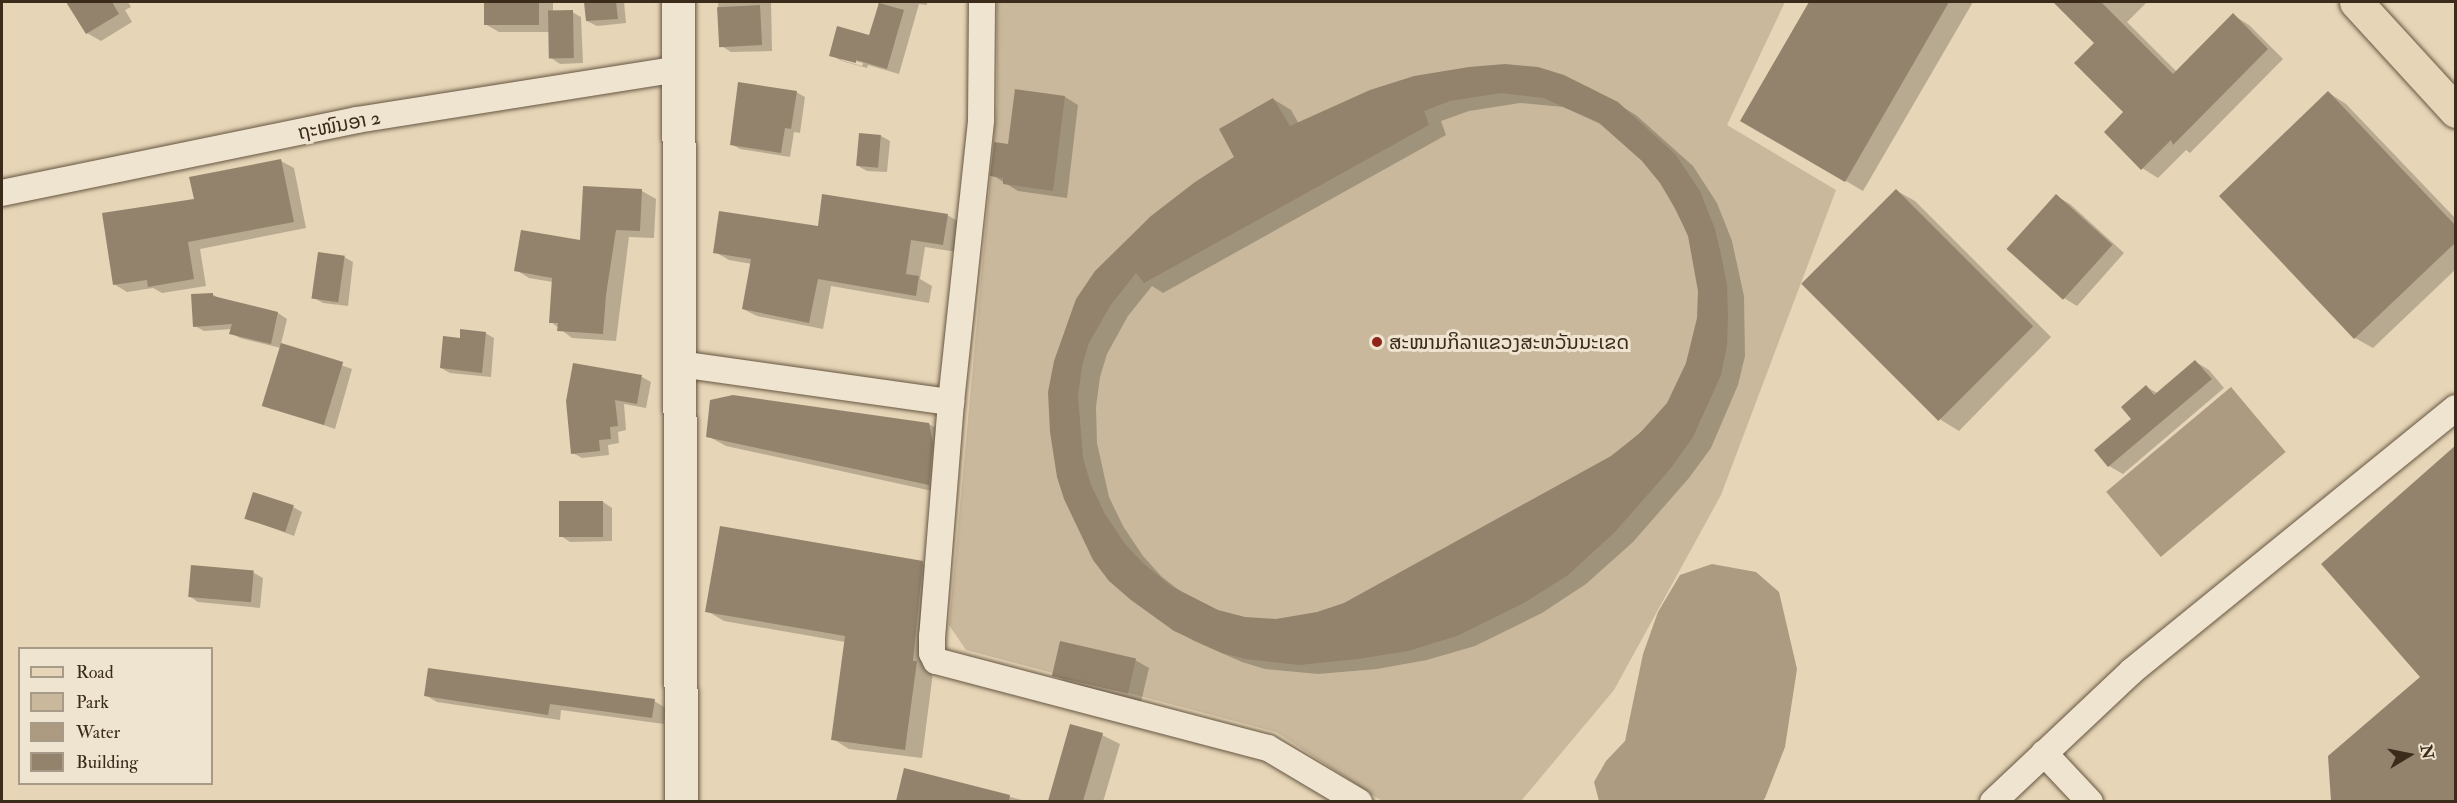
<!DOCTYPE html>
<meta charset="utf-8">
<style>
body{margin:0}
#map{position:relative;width:2457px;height:803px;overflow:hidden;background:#e6d5b6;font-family:"IM FELL Double Pica","Noto Sans Lao",serif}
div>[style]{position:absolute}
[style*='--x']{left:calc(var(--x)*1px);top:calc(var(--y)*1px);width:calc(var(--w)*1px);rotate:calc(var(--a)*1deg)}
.green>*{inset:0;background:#c9b89c}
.water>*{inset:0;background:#ac9b81;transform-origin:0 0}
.shadow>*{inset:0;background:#0003}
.building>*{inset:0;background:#94836c;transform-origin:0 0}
.roads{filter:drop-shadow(0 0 2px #665642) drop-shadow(0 0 2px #665642)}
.street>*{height:26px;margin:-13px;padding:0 13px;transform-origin:13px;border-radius:13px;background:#efe4d0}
.secondary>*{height:33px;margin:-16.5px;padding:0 16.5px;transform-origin:16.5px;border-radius:16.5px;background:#efe4d0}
.primary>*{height:33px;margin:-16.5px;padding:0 16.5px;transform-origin:16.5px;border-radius:16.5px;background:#e6d5b6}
.dots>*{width:16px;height:16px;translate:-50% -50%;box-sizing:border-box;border:3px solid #efe4d0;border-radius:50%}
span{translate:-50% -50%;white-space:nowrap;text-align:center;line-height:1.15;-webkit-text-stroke:6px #efe4d0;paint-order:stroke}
.street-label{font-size:20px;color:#3b2b1b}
.poi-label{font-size:20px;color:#3b2b1b}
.left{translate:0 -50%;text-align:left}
.frame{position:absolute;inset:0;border:3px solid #3b2b1b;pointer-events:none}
.legend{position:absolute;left:18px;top:647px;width:195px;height:138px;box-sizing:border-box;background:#efe4d0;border:2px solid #a79a88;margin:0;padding:8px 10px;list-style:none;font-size:18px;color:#3b2b1b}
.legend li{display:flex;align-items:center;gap:12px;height:30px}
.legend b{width:30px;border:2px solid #a79a88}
.north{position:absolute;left:2379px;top:725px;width:60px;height:60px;-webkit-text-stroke:4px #efe4d0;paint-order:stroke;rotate:80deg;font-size:16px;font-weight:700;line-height:24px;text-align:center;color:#3b2b1b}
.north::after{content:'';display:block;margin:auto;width:21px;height:27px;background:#3b2b1b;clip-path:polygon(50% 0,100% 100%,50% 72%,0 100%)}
</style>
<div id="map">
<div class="green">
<i style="clip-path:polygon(997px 2px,1785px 2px,1727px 125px,1836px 190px,1721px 495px,1614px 690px,1521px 801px,1382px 801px,1276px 732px,966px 650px,949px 625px,997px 104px)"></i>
</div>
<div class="water">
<i style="left:2231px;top:387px;width:85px;height:163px;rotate:50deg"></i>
<i style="clip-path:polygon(1712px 564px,1756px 572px,1779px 592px,1797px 669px,1785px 747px,1765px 798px,1762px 802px,1599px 801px,1594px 782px,1606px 761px,1625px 741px,1643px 654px,1658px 612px,1680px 575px)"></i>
</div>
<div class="shadow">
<i style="clip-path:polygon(68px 2px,128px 2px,131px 7px,125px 10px,132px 22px,101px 41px,87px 33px)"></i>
<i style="clip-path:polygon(485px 2px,553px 2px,553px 12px,572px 12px,581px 17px,583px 63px,560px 64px,551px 58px,550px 32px,499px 32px,485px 24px)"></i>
<i style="clip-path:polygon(586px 2px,624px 2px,626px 23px,597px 26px,587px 21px)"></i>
<i style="clip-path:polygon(718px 2px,771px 2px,772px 51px,731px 52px,720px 45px)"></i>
<i style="clip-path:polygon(evenodd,879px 2px,927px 2px,927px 5px,919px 4px,899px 74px,868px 65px,867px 68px,842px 61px,831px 55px,870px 37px,879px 2px,841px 57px,863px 63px,862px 66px,841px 60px,841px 57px)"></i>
<i style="clip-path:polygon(1810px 2px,1973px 2px,1863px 191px,1742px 120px)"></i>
<i style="clip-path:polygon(2055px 2px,2147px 2px,2127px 22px,2177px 72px,2233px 15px,2249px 25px,2283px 59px,2190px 153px,2186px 150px,2158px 178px,2142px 168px,2126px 112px,2096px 43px)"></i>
<i style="clip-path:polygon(evenodd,1588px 87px,1636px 115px,1693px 166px,1717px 203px,1732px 241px,1744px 296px,1745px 356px,1738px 385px,1711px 448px,1689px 478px,1633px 542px,1586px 584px,1542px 613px,1475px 646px,1427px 660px,1377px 669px,1318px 674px,1265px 669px,1242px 662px,1194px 641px,1175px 630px,1111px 580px,1055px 362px,1236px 158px,1273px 99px,1291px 110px,1299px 124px,1370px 92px,1588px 87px,1520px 103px,1563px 107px,1607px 127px,1624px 140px,1661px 182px,1689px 236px,1700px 290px,1698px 318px,1688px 364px,1678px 388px,1657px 418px,1612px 457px,1344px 605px,1317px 613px,1276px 621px,1245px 618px,1218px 612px,1185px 595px,1161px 576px,1143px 556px,1123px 526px,1109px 497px,1097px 443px,1096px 407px,1100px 377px,1107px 354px,1128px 316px,1152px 286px,1163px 293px,1446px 135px,1441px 121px,1469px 111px,1520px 103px)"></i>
<i style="clip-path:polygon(796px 92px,805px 97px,800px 133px,794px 132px,790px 157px,740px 149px,731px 144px)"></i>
<i style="clip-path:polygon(2329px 93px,2346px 104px,2456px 219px,2456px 269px,2373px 348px,2355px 338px)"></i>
<i style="clip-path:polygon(1065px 97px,1078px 105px,1067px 198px,1018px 191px,992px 175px,1010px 146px)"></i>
<i style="clip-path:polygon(881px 136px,890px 141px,887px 172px,867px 171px,858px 166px)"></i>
<i style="clip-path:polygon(281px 161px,294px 168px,306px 228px,200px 249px,206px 286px,162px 293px,153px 288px,127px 292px,114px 284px,195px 201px)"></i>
<i style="clip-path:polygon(642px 191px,656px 199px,654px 238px,629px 237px,616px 341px,572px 338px,551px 322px,553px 282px,529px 278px,516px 270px,582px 241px)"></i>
<i style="clip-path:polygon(1897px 191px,1915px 201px,2051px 337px,1959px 431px,1941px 420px)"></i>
<i style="clip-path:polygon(2056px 196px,2070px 204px,2124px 253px,2077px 306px,2064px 298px)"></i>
<i style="clip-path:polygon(947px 215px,961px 223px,957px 252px,925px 247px,920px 279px,932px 286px,929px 303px,831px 286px,823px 329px,757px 316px,743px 309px,752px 264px,729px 260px,715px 252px,819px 227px)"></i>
<i style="clip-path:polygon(344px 257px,353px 262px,348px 306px,323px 303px,314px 298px)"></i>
<i style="clip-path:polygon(212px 294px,222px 300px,278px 313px,287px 319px,281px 344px,352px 369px,335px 429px,265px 405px,281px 348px,240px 338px,231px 333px,232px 329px,204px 331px,195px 326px)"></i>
<i style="clip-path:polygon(485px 333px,494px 338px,491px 377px,450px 373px,441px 368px,461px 339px)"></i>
<i style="clip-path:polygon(2196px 362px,2209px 370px,2224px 388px,2123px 474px,2109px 466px,2147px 387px,2157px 393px)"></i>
<i style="clip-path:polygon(642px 377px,651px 382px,646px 408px,624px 404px,626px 430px,618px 432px,619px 443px,608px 445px,609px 455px,582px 458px,573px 453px,568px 401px)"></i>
<i style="clip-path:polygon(929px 424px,947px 435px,946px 494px,726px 446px,708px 436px)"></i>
<i style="clip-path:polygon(603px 502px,612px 508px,612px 541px,570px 542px,561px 536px)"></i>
<i style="clip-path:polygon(293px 507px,302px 512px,294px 536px,246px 518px)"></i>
<i style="clip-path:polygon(922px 563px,939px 572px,933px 672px,922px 758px,849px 749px,833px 739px,845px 642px,724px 621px,707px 611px)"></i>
<i style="clip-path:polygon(192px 567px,254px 573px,263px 578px,260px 608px,198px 602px,189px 596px)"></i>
<i style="clip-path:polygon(2456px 649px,2456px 802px,2333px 802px,2330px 756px)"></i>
<i style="clip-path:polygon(1135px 660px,1149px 668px,1141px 702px,1068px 683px,1054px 675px)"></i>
<i style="clip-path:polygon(425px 695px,654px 701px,666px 708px,664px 724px,561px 710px,560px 720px,437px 702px)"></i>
<i style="clip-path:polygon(1071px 725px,1102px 735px,1120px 744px,1103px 802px,1049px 802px)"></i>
<i style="clip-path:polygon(905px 770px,1030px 802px,898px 802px)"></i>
</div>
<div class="building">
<i style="clip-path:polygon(66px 2px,112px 2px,119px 14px,86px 34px)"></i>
<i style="left:484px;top:2px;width:55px;height:23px"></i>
<i style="clip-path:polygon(584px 2px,616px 2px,618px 19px,586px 21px)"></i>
<i style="clip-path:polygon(1809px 2px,1949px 2px,1845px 182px,1740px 121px)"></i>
<i style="clip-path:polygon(2053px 2px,2101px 2px,2173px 74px,2233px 13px,2268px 49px,2173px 145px,2171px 140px,2141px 170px,2104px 132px,2123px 112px,2074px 63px,2094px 43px)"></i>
<i style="clip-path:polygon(879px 3px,904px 10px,887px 69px,856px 60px,856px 63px,829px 56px,837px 26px,869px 35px)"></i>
<i style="left:760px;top:5px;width:40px;height:43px;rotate:87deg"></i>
<i style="left:573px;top:10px;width:48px;height:25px;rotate:89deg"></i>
<i style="clip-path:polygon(evenodd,1505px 64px,1538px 67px,1564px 75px,1618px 102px,1675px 154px,1700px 191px,1715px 229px,1721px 255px,1727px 285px,1728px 315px,1727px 346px,1721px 375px,1693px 437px,1671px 468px,1615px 532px,1568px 575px,1524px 603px,1457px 636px,1408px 651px,1358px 659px,1299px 665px,1245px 659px,1222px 653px,1174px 631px,1131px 600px,1109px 581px,1093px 560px,1064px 499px,1057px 477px,1050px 432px,1048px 392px,1054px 361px,1076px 299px,1095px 271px,1151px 216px,1195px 182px,1234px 157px,1219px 129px,1273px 98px,1290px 126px,1370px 90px,1414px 76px,1469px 67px,1505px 64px,1501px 93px,1543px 98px,1598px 122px,1642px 161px,1660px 183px,1676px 210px,1688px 236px,1698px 291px,1697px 318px,1686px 363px,1667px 403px,1640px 433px,1611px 456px,1344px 603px,1317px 612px,1276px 619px,1245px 617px,1218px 610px,1171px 586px,1143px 563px,1125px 544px,1105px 514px,1091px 485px,1083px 458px,1078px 396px,1082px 366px,1089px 343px,1110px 306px,1136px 273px,1144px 283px,1429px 125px,1424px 111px,1450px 101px,1501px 93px)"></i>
<i style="clip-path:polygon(738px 82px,797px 91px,791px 129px,785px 128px,781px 153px,730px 145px)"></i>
<i style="clip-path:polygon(1015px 89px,1065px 96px,1053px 191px,1003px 184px,1003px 178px,990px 176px,994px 142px,1008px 144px)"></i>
<i style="clip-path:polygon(2328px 91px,2456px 226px,2456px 242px,2354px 339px,2219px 196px)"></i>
<i style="left:859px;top:133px;width:22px;height:33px;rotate:5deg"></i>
<i style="clip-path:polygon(281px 159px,294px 222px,188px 242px,194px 279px,148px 287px,147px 280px,113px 285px,102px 213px,194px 199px,189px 177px)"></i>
<i style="clip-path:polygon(583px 186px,642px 189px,640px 231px,616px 230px,606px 295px,603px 334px,557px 331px,558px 323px,549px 323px,552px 278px,514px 271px,521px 230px,580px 240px)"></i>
<i style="left:1896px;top:189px;width:194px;height:134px;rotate:45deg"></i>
<i style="clip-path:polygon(822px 194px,948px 214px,943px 245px,911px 240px,906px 274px,919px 276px,916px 296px,818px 279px,809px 323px,742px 309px,751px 259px,713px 253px,719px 211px,818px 226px)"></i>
<i style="left:2056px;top:194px;width:76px;height:74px;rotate:42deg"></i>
<i style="left:318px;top:252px;width:27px;height:47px;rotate:8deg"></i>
<i style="clip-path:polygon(213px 293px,213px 296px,278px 312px,271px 344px,229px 334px,232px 324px,193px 327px,191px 294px)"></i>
<i style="clip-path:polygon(460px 329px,486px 332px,482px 373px,440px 368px,443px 336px,460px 338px)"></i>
<i style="left:281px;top:343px;width:65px;height:66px;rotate:17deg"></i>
<i style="clip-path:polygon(2195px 360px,2212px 379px,2108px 467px,2094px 450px,2131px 419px,2121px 407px,2146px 385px,2154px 395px)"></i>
<i style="clip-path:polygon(573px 363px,642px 375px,637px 404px,615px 400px,618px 426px,610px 427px,611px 439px,599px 440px,600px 451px,571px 454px,566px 401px)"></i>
<i style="clip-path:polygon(733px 395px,929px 423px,933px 443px,929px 485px,706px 437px,710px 400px)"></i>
<i style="clip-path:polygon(2456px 445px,2456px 801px,2331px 801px,2328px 756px,2420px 677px,2321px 564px)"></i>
<i style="left:253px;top:492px;width:43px;height:28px;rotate:18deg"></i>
<i style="left:559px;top:501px;width:44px;height:36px"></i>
<i style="clip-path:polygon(720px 526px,923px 561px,913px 661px,917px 661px,905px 750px,831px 740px,845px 636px,705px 612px)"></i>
<i style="left:191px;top:565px;width:63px;height:32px;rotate:5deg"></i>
<i style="left:1060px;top:641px;width:78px;height:36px;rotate:13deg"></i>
<i style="clip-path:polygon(428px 668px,655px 699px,652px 718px,550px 704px,548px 715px,424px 696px)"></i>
<i style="clip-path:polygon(1070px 724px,1103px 733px,1083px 801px,1048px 801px)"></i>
<i style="clip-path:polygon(904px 768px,1010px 795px,1009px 801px,896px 801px)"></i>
</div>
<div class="roads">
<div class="street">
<i style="--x:2;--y:193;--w:362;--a:-11.6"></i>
<i style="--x:357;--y:120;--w:326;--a:-9"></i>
<i style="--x:679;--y:364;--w:275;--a:8"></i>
<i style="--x:951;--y:402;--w:284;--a:-83.9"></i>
<i style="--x:981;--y:120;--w:118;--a:-89.5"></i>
<i style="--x:951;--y:402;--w:235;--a:94.6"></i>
<i style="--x:932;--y:636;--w:17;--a:90"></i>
<i style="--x:932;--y:653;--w:9;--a:63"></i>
<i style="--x:936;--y:661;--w:343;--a:14.7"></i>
<i style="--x:1268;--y:748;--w:106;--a:30.7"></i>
<i style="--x:2044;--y:753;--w:67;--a:46.8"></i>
<i style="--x:1993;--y:802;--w:191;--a:-43.3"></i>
<i style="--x:2132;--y:671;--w:417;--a:-39.1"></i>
</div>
<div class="secondary">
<i style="--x:678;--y:2;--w:800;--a:89.79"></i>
</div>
<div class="primary">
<i style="--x:2356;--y:2;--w:148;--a:47.5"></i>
</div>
</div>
<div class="dots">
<i style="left:1377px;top:342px;background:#8f2418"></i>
</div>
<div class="street-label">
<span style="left:339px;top:125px;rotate:-11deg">ຖະໜົນອາ 2</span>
</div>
<div class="poi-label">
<span class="left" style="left:1389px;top:342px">ສະໜາມກິລາແຂວງສະຫວັນນະເຂດ</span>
</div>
<div class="frame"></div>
<ul class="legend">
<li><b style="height:8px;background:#e6d5b6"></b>Road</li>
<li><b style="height:16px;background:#c9b89c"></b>Park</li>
<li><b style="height:16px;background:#ac9b81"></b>Water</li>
<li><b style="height:16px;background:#94836c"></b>Building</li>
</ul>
<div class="north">N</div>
</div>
